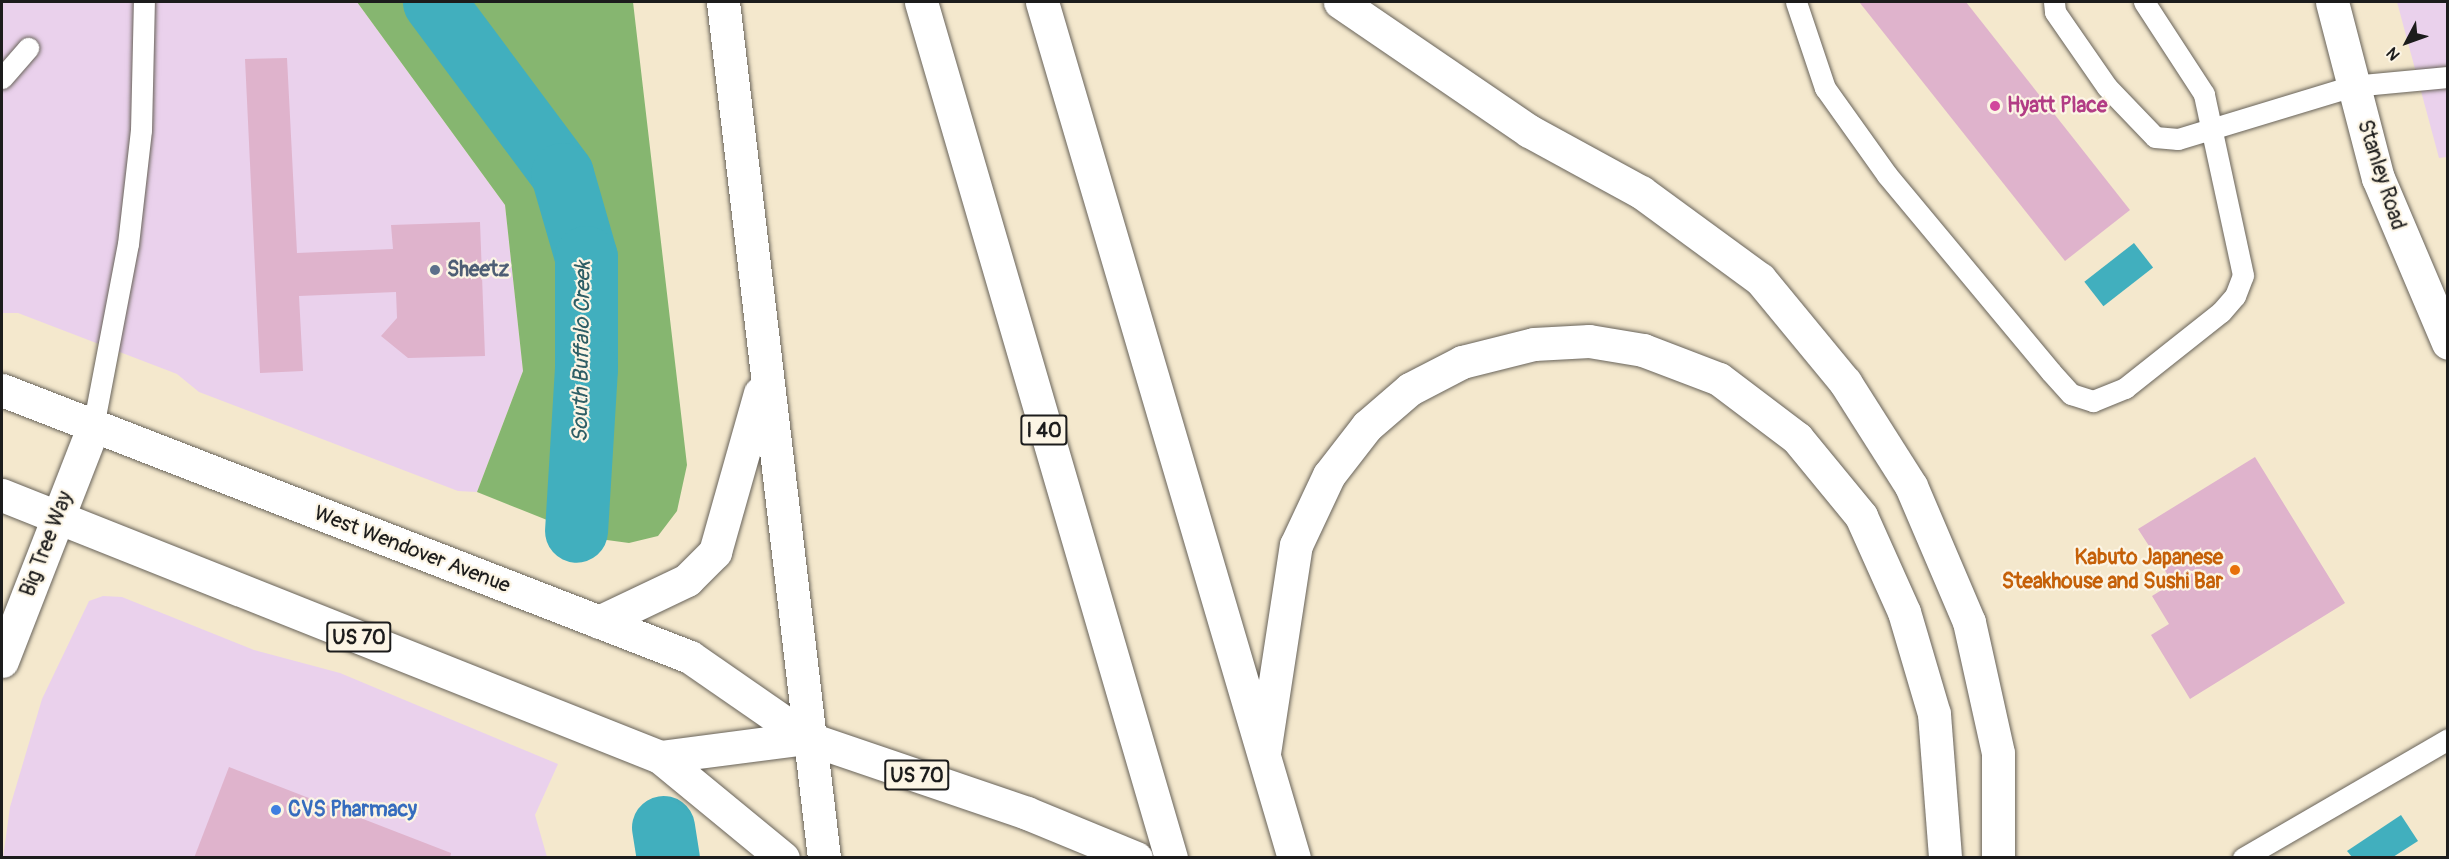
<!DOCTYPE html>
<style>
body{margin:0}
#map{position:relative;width:2449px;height:859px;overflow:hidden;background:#f4e8cd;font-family:Pangolin,sans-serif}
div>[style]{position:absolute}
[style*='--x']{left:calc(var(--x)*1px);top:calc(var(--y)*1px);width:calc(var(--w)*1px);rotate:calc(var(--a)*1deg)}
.built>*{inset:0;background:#ead1ec}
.forest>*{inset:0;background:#86b670}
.water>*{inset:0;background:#41afbe;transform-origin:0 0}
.river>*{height:63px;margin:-31.5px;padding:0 31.5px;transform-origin:31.5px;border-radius:31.5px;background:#41afbe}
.building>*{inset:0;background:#dfb3cc}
.roads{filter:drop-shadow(0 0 2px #68635a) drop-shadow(0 0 2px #68635a)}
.lane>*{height:21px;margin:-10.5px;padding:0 10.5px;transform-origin:10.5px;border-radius:10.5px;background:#fff}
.secondary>*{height:33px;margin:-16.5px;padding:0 16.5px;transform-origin:16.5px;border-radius:16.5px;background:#fff}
.highway>*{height:33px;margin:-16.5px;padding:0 16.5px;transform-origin:16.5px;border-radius:16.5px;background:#fff}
.dots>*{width:16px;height:16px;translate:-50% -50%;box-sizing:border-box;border:3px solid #fcf5e5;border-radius:50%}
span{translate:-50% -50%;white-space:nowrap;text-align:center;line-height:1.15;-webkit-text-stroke:4.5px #fcf5e5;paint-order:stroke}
.shield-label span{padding:2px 4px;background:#fcf5e5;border:2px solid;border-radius:4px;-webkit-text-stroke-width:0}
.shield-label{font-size:20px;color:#1c1c1c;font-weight:700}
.hotel-label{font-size:21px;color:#b23c85;font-weight:700}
.left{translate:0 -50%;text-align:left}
.street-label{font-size:21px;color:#1c1c1c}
.service-label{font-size:21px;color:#4e5e75;font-weight:700}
.food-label{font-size:21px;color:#c56008;font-weight:700}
.right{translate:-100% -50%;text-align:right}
.shop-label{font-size:21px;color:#366cbe;font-weight:700}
.water-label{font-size:22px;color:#2d5e65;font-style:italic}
.frame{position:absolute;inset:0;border:3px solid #1c1c1c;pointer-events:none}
.north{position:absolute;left:2377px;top:12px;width:60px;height:60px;-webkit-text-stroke:4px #fcf5e5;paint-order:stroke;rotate:229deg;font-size:16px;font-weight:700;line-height:24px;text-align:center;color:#1c1c1c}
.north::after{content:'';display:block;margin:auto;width:21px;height:27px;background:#1c1c1c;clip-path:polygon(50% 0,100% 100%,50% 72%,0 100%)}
</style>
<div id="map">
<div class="built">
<i style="clip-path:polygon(2px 2px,357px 2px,505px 205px,523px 371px,477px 492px,458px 491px,199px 392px,177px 374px,18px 313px,2px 313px)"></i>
<i style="clip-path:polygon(2397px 2px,2447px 2px,2447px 157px,2439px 158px)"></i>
<i style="clip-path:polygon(103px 596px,122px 597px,254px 650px,340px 673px,558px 764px,535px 815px,547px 857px,3px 858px,10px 807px,42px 699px,89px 601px)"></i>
</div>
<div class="forest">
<i style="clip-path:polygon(357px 2px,633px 2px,687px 465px,677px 511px,658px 536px,629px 543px,592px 538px,477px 492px,523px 371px,505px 205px)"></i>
</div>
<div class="water">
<i style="left:2134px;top:243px;width:31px;height:63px;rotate:52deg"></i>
<i style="clip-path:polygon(2401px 815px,2418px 841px,2393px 857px,2352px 857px,2347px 851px)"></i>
</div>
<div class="river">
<i style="--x:434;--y:2;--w:214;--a:53.3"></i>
<i style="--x:562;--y:174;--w:86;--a:73.9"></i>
<i style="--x:586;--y:257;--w:111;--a:90"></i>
<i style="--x:586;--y:368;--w:163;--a:93.5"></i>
<i style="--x:663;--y:827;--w:31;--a:81"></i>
</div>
<div class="building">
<i style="clip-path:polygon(1966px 2px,2130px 210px,2065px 261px,1860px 3px)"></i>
<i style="clip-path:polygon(287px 58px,297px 253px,393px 249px,391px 225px,480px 222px,485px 356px,408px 358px,381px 336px,397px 318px,396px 292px,299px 296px,303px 371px,260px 373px,245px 59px)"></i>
<i style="clip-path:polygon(2255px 457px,2345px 603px,2190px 699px,2151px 635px,2169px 624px,2152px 596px,2173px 583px,2138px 529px)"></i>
<i style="clip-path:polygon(229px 767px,451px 853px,450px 858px,194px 858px)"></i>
</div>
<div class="roads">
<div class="lane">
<i style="--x:1796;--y:2;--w:91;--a:71.4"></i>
<i style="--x:1825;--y:88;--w:107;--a:54.5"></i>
<i style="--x:1887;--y:175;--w:256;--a:50.2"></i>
<i style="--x:2051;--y:372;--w:30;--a:48"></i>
<i style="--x:2071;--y:394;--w:23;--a:18"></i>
<i style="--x:2093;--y:401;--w:35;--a:-22"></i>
<i style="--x:2125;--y:388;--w:122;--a:-38.4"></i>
<i style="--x:2221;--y:312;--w:21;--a:-49"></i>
<i style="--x:2235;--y:296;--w:22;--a:-69"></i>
<i style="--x:2243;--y:275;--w:185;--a:-102.2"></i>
<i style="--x:2204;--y:94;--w:110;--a:-123.1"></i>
<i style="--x:2054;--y:2;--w:10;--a:84"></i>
<i style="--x:2055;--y:12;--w:91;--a:55.3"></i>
<i style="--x:2107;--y:87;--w:69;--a:46.2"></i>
<i style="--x:2155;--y:137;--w:23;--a:5"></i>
<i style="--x:2178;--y:139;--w:182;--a:-16.9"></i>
<i style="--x:2352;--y:86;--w:96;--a:-5.4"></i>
<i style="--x:2;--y:78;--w:40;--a:-49"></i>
<i style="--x:93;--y:427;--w:186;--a:-79.2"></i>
<i style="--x:128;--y:244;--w:115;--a:-83.5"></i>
<i style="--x:141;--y:130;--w:128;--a:-88.7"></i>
<i style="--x:2243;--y:858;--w:237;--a:-30.1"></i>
</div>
<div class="secondary">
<i style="--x:2332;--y:2;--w:182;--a:75.4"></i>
<i style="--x:2378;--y:178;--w:179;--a:67"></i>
<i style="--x:2;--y:661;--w:251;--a:-68.7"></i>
</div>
<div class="highway">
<i style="--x:723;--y:2;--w:862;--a:83.27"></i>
<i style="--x:921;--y:2;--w:892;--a:73.72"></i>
<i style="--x:1042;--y:2;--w:892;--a:73.6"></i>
<i style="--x:1340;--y:2;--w:229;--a:34.3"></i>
<i style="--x:1529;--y:131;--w:128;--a:28.6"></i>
<i style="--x:1641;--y:192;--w:147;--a:36.2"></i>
<i style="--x:1760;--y:279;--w:134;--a:50.5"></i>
<i style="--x:1845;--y:382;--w:123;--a:57.6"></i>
<i style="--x:1911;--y:486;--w:148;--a:66.9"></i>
<i style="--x:1969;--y:622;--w:134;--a:77.5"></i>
<i style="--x:1998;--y:753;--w:105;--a:90"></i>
<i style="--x:2;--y:390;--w:738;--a:21.21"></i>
<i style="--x:690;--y:657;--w:142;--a:34.7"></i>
<i style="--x:807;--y:738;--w:232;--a:18.8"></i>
<i style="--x:1027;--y:813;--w:118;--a:22.4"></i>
<i style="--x:2;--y:495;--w:708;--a:21.71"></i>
<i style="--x:660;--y:757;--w:148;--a:-7.4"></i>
<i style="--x:599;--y:622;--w:98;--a:-25.5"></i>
<i style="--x:687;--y:580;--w:40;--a:-45"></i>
<i style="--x:715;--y:552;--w:165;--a:-74.2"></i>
<i style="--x:1264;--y:753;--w:210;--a:-81.3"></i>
<i style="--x:1296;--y:545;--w:77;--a:-64.8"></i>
<i style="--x:1329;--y:475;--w:62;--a:-52.2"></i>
<i style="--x:1367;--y:426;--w:57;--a:-40.7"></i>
<i style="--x:1410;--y:389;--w:59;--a:-27.4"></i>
<i style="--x:1462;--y:362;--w:74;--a:-14"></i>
<i style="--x:1534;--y:344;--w:55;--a:-3.1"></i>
<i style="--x:1589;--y:341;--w:55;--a:9.5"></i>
<i style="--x:1643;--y:350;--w:81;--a:20.9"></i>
<i style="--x:1719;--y:379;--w:98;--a:37.1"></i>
<i style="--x:1797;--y:438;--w:101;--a:50.6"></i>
<i style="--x:1861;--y:516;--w:105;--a:65.9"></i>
<i style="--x:1904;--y:612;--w:106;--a:73.6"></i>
<i style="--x:1934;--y:714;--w:144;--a:85.6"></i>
<i style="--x:660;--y:757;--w:159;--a:39.4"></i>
</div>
</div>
<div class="dots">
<i style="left:1995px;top:106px;background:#d1479c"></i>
<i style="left:435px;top:270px;background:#5c6f8a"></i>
<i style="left:2235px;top:570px;background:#e8710a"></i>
<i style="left:276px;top:810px;background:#3f7fe0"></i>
</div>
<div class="shield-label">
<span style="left:1044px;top:430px">I 40</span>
<span style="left:359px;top:637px">US 70</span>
<span style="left:917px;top:775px">US 70</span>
</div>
<div class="hotel-label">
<span class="left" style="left:2007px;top:106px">Hyatt Place</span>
</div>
<div class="street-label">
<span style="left:2381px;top:175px;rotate:72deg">Stanley Road</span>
<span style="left:47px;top:544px;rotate:-69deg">Big Tree Way</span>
<span style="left:412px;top:550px;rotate:21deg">West Wendover Avenue</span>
</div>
<div class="service-label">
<span class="left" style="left:447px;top:270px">Sheetz</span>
</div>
<div class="food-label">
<span class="right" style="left:2223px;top:570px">Kabuto Japanese<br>Steakhouse and Sushi Bar</span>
</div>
<div class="shop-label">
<span class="left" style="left:288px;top:810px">CVS Pharmacy</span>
</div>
<div class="water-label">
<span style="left:582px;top:352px;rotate:-89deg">South Buffalo Creek</span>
</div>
<div class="frame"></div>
<div class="north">N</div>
</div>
